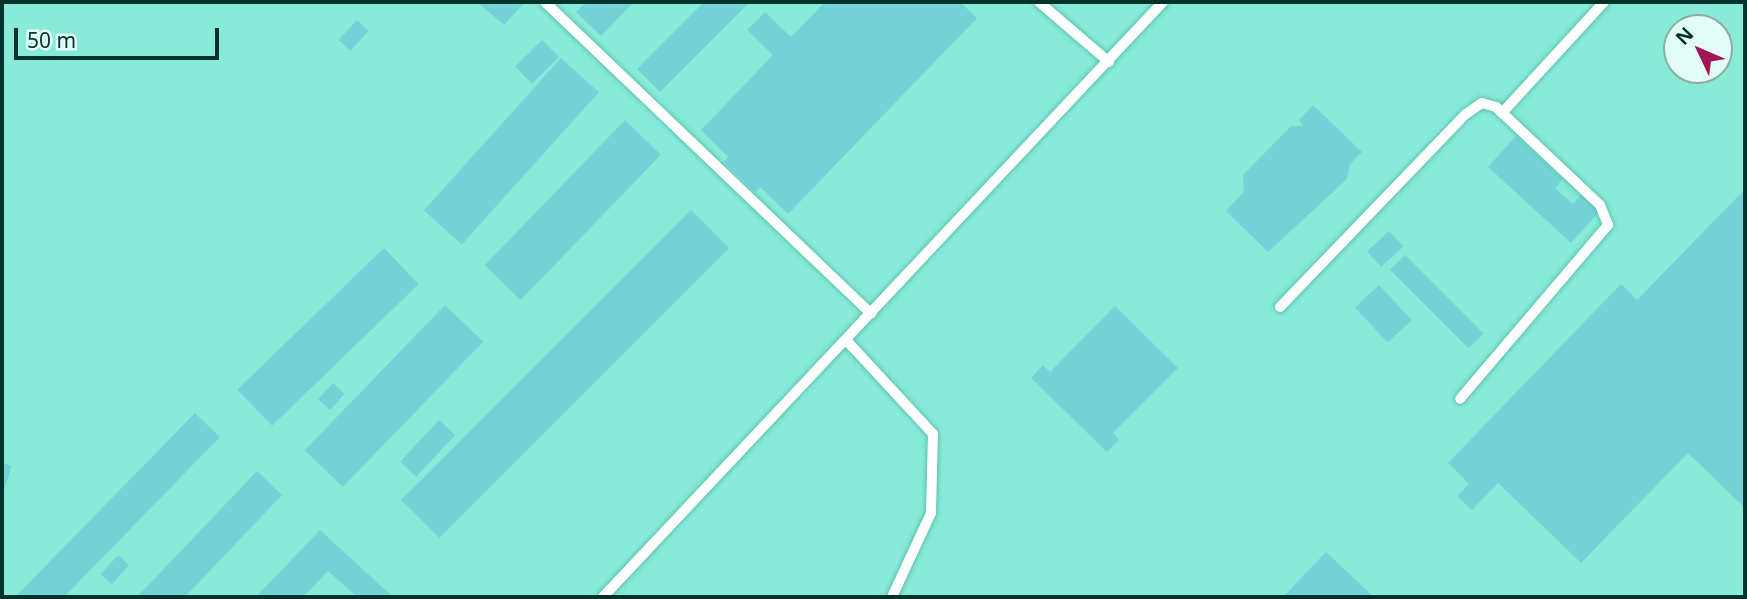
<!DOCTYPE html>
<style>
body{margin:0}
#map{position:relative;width:1747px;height:599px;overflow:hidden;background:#87ebd8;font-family:"Noto Sans",sans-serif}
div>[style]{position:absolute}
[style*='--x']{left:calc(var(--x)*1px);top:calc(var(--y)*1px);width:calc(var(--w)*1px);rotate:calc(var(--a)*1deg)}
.building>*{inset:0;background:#75d3d8;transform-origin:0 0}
.roads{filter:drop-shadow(0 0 2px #5ec3b1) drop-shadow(0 0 2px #5ec3b1)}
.service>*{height:10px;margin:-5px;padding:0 5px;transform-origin:5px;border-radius:5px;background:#fff}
span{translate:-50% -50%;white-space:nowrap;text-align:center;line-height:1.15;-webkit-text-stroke:5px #e2fdf7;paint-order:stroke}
.frame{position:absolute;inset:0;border:4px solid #03322b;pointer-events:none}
.north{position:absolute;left:1663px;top:14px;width:70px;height:70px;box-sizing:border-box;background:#e2fdf7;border:2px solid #89aca5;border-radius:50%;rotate:314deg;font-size:19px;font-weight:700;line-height:28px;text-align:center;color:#03322b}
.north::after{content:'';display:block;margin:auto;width:24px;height:32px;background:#a41557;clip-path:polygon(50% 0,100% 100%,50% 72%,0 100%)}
.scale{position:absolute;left:14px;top:28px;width:205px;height:32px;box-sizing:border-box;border:4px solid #03322b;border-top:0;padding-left:9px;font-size:21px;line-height:24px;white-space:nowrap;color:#03322b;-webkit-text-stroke:5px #e2fdf7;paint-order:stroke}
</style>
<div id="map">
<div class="building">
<i style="clip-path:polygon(477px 2px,525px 2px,504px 25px)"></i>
<i style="clip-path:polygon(586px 2px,634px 2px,601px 36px,576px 12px)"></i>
<i style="clip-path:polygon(704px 2px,750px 2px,660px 92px,637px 69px)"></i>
<i style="clip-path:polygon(825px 2px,960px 2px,977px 18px,788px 214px,760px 187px,755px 192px,724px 162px,728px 157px,701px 130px,773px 55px,747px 30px,765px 12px,791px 37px)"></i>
<i style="left:357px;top:20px;width:16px;height:27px;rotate:43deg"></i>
<i style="left:542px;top:40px;width:24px;height:38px;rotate:45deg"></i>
<i style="left:561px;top:58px;width:51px;height:205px;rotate:42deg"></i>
<i style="clip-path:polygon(1313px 105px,1362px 152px,1350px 164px,1347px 179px,1268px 252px,1226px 211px,1244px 192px,1243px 175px,1291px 126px,1303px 126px,1299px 120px)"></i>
<i style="left:625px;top:120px;width:50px;height:202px;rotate:44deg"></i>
<i style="clip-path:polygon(1516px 136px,1563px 179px,1555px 188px,1573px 204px,1581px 195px,1600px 211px,1571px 243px,1488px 167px)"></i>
<i style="clip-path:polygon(1745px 189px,1745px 508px,1688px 453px,1581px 563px,1498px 483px,1472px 510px,1457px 496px,1469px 484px,1448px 463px,1621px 284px,1637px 300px)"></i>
<i style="left:691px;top:210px;width:54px;height:410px;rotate:45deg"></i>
<i style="left:1389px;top:231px;width:21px;height:30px;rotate:47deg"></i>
<i style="left:384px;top:248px;width:50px;height:204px;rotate:46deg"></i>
<i style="left:1405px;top:255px;width:111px;height:21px;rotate:45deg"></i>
<i style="left:1379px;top:285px;width:48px;height:33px;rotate:47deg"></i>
<i style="left:445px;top:305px;width:53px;height:202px;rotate:44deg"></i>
<i style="clip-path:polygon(1115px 306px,1178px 368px,1113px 433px,1119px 440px,1107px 452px,1031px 378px,1043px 365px,1050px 372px)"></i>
<i style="left:333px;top:383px;width:16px;height:22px;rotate:43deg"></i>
<i style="clip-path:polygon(195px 413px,220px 437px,64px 597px,15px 597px)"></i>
<i style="left:439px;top:420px;width:22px;height:57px;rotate:43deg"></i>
<i style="left:2px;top:463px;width:10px;height:29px;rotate:17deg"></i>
<i style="clip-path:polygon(257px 471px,282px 495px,185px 597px,137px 597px)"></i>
<i style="clip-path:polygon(320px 530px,393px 597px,357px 597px,328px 571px,303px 597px,256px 597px)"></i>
<i style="clip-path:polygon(1326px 552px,1374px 597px,1283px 597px)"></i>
<i style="left:118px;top:555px;width:15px;height:26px;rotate:42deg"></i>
</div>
<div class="roads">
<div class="service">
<i style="--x:545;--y:2;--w:451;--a:43.7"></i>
<i style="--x:1039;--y:2;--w:92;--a:40.6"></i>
<i style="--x:1502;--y:113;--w:151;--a:-47.4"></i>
<i style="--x:1280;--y:307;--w:268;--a:-46.1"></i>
<i style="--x:1466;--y:114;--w:19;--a:-35"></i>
<i style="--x:1482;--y:103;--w:15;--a:16"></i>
<i style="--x:1496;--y:107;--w:143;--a:43.3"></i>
<i style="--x:1600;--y:205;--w:22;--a:68"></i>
<i style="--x:1608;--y:225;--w:228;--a:130.4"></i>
<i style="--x:846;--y:340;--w:128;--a:47.2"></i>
<i style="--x:933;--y:434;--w:79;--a:91.5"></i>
<i style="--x:931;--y:513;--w:93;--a:114.9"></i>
<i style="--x:603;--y:597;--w:817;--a:-46.74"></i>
</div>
</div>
<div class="frame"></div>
<div class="north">N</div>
<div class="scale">50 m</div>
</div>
